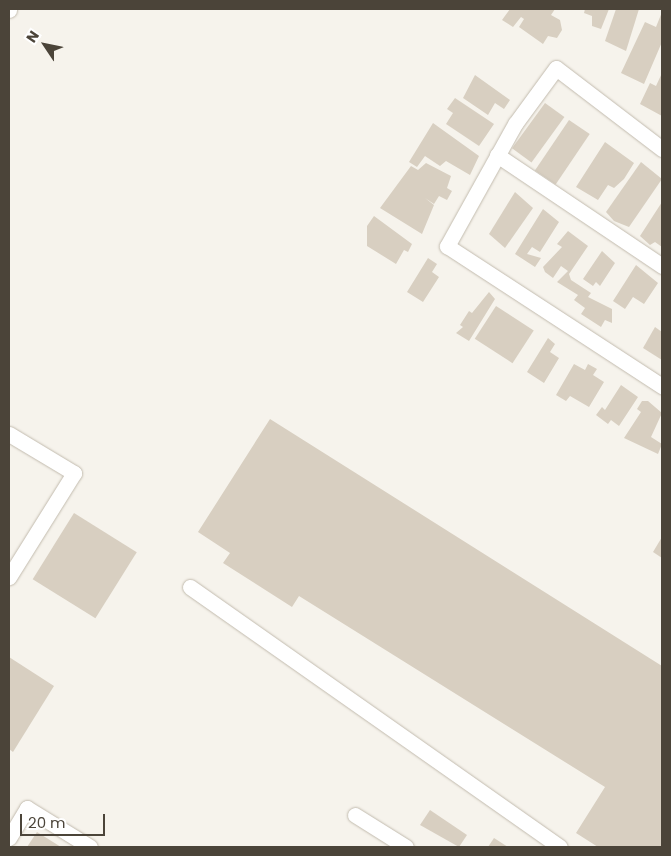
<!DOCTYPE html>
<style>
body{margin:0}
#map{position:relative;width:671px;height:856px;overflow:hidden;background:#f6f3ec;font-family:Poppins,sans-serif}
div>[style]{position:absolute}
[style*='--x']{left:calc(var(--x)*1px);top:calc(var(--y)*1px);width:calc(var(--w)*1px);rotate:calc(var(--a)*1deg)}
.building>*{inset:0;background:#d8cfc1;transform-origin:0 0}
.roads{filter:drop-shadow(0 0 1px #c2bbae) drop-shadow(0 0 1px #c2bbae)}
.service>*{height:15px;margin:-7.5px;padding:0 7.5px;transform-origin:7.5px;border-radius:7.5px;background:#fff}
span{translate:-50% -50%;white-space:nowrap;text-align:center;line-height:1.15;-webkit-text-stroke:4.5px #fff;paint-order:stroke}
.frame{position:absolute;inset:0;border:10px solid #4b4439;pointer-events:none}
.north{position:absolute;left:20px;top:20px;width:50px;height:50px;-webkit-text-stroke:4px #fff;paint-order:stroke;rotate:304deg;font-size:14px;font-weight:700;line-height:20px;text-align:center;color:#4b4439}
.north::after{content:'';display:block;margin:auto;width:18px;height:22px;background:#4b4439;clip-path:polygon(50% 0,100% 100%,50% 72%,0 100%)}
.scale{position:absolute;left:20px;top:814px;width:85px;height:22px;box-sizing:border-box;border:2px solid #4b4439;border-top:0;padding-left:6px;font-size:15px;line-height:18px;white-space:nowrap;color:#4b4439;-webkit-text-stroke:4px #fff;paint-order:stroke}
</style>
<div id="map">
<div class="building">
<i style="clip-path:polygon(510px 9px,555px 9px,551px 15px,560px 20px,562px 30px,557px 38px,548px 36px,543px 44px,519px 27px,524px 19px,521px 17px,513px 27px,502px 20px)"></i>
<i style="clip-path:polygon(585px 9px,609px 9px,601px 29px,592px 26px,592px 16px,584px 13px)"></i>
<i style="clip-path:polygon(616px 9px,639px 9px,626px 51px,605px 41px)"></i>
<i style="clip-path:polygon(662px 12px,662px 42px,644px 84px,621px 73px,645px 22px,656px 27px)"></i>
<i style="clip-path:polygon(662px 73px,662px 116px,640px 104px,650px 83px,656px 86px)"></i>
<i style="clip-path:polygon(475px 75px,510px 100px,504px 109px,495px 103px,488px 115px,463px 98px)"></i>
<i style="clip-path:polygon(455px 98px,494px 124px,479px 146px,446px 124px,453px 113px,447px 109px)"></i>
<i style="left:545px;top:103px;width:24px;height:56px;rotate:36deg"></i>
<i style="left:569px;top:120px;width:25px;height:61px;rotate:34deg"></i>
<i style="clip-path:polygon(433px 123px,479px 156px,470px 175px,446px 161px,440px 166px,425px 156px,417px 167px,409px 162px)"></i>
<i style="clip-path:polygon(605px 142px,634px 163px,624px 179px,614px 188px,608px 185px,598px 200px,576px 187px)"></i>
<i style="clip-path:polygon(641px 162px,662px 179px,629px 227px,614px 221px,606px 212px)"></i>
<i style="clip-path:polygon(426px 163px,451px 176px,447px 188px,452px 191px,447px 200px,439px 196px,434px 204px,425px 198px,434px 205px,422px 234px,380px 208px,411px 166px,418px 170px)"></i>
<i style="clip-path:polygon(515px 192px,533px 208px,505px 248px,489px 234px)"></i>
<i style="clip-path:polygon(662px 202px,662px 247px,655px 242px,650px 245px,640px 236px)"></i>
<i style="clip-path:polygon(543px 209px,559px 222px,540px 252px,532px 247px,527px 254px,541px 258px,535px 267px,515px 254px)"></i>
<i style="clip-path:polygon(374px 216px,412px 244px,408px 252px,404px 250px,396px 264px,367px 246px,367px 226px)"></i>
<i style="clip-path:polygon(568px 231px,588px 246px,569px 274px,571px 280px,591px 293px,588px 297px,612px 309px,612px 323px,605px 320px,601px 327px,581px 314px,585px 308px,574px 300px,578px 295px,557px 282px,568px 271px,561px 266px,553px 278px,545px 272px,543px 267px,562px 247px,557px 244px)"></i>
<i style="clip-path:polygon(602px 251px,615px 263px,600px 286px,596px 282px,593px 286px,583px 279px)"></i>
<i style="clip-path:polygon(428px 258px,437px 264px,432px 272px,439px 277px,423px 302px,407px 292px)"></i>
<i style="clip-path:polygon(636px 265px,658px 283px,644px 304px,633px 297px,625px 309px,613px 301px)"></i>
<i style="clip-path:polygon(489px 292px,495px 299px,469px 341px,456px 333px,463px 327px,460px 325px,469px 311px,472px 313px)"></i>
<i style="left:496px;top:306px;width:45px;height:39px;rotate:33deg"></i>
<i style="clip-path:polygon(655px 327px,662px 332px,662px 360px,643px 348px)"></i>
<i style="clip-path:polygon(548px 338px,555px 344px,550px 352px,559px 358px,544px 383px,527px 372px)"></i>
<i style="clip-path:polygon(574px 364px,585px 370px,588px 364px,597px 369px,593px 375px,604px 382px,589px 407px,570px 396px,566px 401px,556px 395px)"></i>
<i style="clip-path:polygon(621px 385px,638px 397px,619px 426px,611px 420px,608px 424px,596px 415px,602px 407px,605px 410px)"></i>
<i style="clip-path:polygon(642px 401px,648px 401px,662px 413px,651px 437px,662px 444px,658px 454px,624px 438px,641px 412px,637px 409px)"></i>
<i style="clip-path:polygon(270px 419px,662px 666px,662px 847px,598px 847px,576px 833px,605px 787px,299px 596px,292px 607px,223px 563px,230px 553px,198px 532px)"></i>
<i style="left:74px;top:513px;width:74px;height:78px;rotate:32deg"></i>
<i style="clip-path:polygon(662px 537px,662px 558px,653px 552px)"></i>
<i style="clip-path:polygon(9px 657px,54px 686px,13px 752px,9px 749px)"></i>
<i style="clip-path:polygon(430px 810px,467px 835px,459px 847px,420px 825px)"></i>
<i style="clip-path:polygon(37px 832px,61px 847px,27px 847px)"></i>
<i style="clip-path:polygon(494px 838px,508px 847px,488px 847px)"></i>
</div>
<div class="roads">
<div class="service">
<i style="--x:9;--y:10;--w:1;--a:-90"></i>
<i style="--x:662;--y:149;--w:133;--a:-142.6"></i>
<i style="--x:556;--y:68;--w:69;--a:126.2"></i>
<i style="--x:515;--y:124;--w:140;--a:119.1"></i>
<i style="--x:447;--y:246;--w:257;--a:33.1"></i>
<i style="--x:497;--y:155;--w:199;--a:33.9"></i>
<i style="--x:9;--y:434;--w:76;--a:31"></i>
<i style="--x:74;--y:473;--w:123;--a:122"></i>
<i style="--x:190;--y:587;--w:452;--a:35.1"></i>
<i style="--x:355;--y:815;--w:60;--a:32.1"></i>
<i style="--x:9;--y:838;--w:35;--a:-59"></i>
<i style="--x:27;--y:808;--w:74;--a:31.8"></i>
</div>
</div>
<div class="frame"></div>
<div class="north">N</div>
<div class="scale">20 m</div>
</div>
